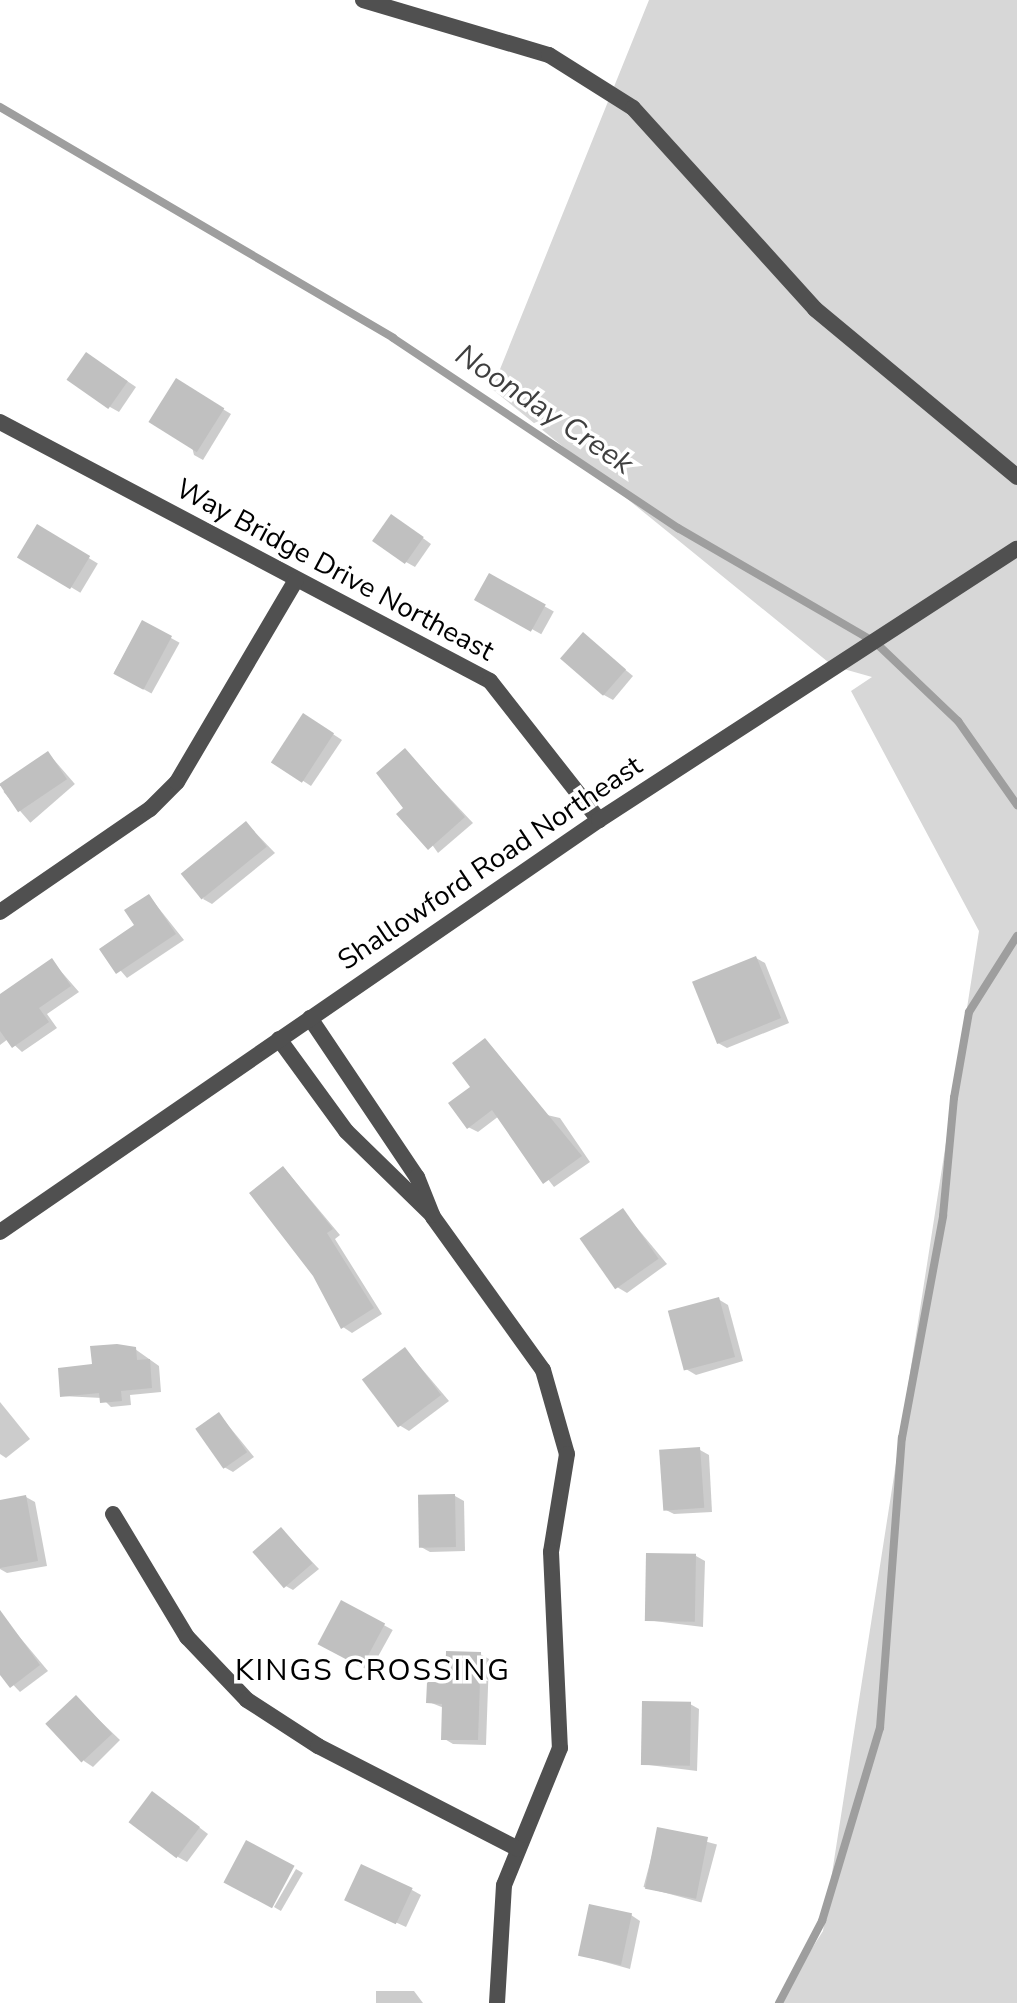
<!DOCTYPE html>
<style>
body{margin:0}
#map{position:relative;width:1017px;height:2003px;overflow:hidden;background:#fff;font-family:"Nunito Sans",sans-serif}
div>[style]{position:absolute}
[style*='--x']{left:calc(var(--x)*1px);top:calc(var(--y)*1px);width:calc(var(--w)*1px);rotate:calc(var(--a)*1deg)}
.green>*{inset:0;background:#d7d7d7}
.shadow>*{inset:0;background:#0003;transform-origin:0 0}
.stream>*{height:8px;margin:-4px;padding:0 4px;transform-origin:4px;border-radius:4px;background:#9e9e9e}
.building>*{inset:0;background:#c0c0c0;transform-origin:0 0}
.service>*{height:16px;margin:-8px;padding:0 8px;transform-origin:8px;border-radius:8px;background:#505050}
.minor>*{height:16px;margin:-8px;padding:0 8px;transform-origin:8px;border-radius:8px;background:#505050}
.tertiary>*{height:16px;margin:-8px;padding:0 8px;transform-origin:8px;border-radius:8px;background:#505050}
span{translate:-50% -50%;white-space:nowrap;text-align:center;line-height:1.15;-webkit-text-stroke:7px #fff;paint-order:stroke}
.street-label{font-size:28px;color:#000}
.water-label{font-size:30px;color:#3f3f3f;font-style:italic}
.neighbourhood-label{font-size:30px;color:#000;letter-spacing:2px}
</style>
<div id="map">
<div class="green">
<i style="clip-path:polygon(649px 0,1017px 0,1017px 2003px,777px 2003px,823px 1931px,979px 931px,851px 691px,872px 677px,833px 666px,492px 389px)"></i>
</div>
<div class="shadow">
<i style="clip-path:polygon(96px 360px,136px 387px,119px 412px,110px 407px)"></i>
<i style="clip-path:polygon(176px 381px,231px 414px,203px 460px,194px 455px)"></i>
<i style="clip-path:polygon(401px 522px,431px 544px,415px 567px,406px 562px)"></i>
<i style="left:37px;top:527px;width:71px;height:34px;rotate:31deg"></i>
<i style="left:490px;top:576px;width:73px;height:26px;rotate:29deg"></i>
<i style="left:142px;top:622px;width:43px;height:58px;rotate:29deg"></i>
<i style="clip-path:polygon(583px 635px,633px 676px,613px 700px,604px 695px)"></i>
<i style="clip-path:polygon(313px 721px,342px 740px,311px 786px,274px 762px)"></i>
<i style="clip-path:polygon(405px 751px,473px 823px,438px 853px,406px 808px)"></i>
<i style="left:48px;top:753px;width:41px;height:59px;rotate:49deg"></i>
<i style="clip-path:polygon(247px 824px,275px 853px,212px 904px,203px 899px)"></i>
<i style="clip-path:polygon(149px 896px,184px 940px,127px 978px,102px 949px,137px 926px)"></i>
<i style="clip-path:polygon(756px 958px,765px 963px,789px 1023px,727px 1048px,718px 1043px)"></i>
<i style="clip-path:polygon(52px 961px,79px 992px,47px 1014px,57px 1028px,22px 1052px,8px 1039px,0 1045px,0 996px)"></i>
<i style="clip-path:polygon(486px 1040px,547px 1115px,560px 1118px,590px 1162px,554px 1187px,499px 1116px,478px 1132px,468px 1127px)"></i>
<i style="clip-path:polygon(284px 1168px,340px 1235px,335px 1239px,382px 1314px,352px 1333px,343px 1327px)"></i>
<i style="clip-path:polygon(623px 1211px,667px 1264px,627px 1293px,617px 1287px)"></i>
<i style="clip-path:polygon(718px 1299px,728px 1305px,743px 1361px,696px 1375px,686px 1369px)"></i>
<i style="clip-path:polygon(135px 1349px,159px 1366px,161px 1392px,130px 1395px,131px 1405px,111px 1407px,102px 1398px,62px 1396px,94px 1366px)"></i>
<i style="clip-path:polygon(405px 1349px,449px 1401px,409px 1431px,399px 1425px)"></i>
<i style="clip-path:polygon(0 1402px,30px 1439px,6px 1458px,0 1454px)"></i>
<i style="clip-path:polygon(219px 1414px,254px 1457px,233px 1472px,224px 1467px)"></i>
<i style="clip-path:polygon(700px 1450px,709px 1455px,712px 1512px,674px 1514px,664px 1509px)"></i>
<i style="clip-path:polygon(455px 1496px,464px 1501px,465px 1551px,430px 1552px,421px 1547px)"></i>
<i style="clip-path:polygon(26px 1497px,35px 1502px,47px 1566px,7px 1573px,0 1569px,0 1502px)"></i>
<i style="clip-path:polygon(281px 1529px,319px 1569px,293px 1590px,284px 1585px)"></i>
<i style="clip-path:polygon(696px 1556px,705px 1561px,703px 1627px,646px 1620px)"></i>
<i style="left:342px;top:1602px;width:58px;height:47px;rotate:29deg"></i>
<i style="clip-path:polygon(7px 1622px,48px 1671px,20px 1692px,0 1671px,0 1627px)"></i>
<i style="clip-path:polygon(480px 1654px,489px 1659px,486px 1745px,453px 1744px,443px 1738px,444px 1708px,429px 1702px)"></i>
<i style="clip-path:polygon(76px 1698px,120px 1740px,93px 1767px,84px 1761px)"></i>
<i style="clip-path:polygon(690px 1704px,699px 1709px,697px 1771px,641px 1764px)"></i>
<i style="clip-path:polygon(162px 1799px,208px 1834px,187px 1862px,178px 1857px)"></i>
<i style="left:659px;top:1829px;width:60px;height:60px;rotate:15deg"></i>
<i style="left:296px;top:1869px;width:8px;height:44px;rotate:30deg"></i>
<i style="clip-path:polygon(412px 1890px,421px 1895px,406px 1927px,356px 1904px)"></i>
<i style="clip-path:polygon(631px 1915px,640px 1921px,630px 1969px,580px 1955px)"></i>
<i style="clip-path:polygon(376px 1991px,414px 1991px,423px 2003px,376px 2003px)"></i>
</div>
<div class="stream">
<i style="--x:0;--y:107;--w:456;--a:30.4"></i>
<i style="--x:393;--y:338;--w:343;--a:33.7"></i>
<i style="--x:678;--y:528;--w:228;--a:30.1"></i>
<i style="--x:875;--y:642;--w:115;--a:43.6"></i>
<i style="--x:958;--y:721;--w:103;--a:54.9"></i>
<i style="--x:779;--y:2003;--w:93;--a:-62.3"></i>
<i style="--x:822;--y:1921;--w:202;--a:-73.3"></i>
<i style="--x:880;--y:1728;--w:291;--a:-85.7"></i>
<i style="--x:902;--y:1438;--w:226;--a:-79.5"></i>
<i style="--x:943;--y:1216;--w:119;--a:-84.7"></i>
<i style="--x:954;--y:1098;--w:87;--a:-80.1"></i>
<i style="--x:969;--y:1012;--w:90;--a:-57.7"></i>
</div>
<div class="building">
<i style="left:86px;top:352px;width:51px;height:34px;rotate:35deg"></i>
<i style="left:176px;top:378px;width:57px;height:52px;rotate:32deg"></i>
<i style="left:391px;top:514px;width:40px;height:33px;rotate:35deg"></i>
<i style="left:37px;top:524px;width:62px;height:39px;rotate:31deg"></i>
<i style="left:489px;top:573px;width:65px;height:31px;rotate:29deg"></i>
<i style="left:142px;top:620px;width:34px;height:61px;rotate:28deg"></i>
<i style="left:583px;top:632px;width:57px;height:35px;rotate:41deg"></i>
<i style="left:303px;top:713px;width:37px;height:59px;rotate:33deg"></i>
<i style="clip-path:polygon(405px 748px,465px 817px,428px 850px,396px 814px,403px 808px,376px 773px)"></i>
<i style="left:48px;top:751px;width:34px;height:59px;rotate:56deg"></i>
<i style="left:246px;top:821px;width:33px;height:84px;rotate:51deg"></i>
<i style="clip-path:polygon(149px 894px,176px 934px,116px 974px,99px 949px,134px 925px,124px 910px)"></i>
<i style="left:756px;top:956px;width:67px;height:69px;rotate:68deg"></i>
<i style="clip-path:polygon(52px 958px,71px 986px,39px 1008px,49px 1022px,12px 1048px,0 1031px,0 994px)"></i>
<i style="clip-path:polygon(485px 1038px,582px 1156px,543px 1184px,492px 1110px,467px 1129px,448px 1103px,470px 1087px,452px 1063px)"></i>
<i style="clip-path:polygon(283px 1166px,333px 1229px,327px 1233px,374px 1308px,341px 1329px,313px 1276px,249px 1193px)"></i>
<i style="left:623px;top:1208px;width:62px;height:53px;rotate:55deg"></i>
<i style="left:719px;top:1297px;width:62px;height:53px;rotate:75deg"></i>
<i style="clip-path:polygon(117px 1344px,136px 1347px,137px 1360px,150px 1359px,152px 1388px,121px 1391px,122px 1401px,100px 1403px,99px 1393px,60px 1397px,58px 1368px,92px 1364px,90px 1346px)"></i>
<i style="left:405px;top:1347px;width:60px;height:54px;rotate:53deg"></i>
<i style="left:219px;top:1412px;width:49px;height:29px;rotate:55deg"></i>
<i style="left:700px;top:1447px;width:61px;height:41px;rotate:86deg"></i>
<i style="left:455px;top:1494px;width:53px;height:37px;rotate:89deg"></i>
<i style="clip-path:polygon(26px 1495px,38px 1561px,0 1568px,0 1500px)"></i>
<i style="left:281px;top:1527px;width:48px;height:38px;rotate:49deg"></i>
<i style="left:646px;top:1553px;width:50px;height:68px;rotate:1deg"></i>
<i style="left:341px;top:1600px;width:50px;height:50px;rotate:28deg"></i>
<i style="clip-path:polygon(0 1610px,40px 1665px,10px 1688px,0 1675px)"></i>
<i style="clip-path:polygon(446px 1651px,481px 1652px,478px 1740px,441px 1740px,442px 1704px,426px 1703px,427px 1682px,445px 1682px)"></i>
<i style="left:76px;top:1695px;width:53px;height:42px;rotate:47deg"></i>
<i style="left:642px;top:1701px;width:49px;height:64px;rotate:1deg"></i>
<i style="left:152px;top:1791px;width:60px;height:39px;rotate:37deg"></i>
<i style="left:657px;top:1827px;width:52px;height:63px;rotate:11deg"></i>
<i style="left:246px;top:1840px;width:55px;height:48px;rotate:28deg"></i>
<i style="left:361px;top:1864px;width:57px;height:40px;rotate:25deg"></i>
<i style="left:589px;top:1904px;width:44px;height:53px;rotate:12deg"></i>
</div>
<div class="service">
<i style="--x:363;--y:0;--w:194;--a:16.5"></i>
<i style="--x:549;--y:55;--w:99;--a:32.2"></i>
<i style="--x:633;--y:108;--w:271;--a:47.8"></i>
<i style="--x:815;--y:309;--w:263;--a:39.7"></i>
</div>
<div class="minor">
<i style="--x:0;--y:422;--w:554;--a:27.86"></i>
<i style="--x:490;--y:681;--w:177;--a:51.9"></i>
<i style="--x:0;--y:912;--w:182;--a:-34.5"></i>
<i style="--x:150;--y:809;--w:38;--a:-45"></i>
<i style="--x:177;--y:782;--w:234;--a:-59.5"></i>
<i style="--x:310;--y:1018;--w:192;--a:56.1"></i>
<i style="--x:417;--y:1177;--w:43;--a:68.2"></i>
<i style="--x:433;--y:1217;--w:188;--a:54.3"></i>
<i style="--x:543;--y:1370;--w:87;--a:74.1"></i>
<i style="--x:567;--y:1454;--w:99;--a:99.3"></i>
<i style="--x:551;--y:1552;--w:196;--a:87.4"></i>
<i style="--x:560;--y:1748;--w:148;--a:112.2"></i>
<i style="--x:504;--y:1885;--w:118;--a:93.4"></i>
<i style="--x:279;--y:1039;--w:114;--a:53.9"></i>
<i style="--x:346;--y:1131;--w:120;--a:44.3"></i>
<i style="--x:113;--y:1514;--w:144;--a:59"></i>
<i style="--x:187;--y:1637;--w:87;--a:46.4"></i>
<i style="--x:247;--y:1700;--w:85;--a:32.9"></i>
<i style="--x:318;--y:1746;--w:225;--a:27.2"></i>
</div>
<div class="tertiary">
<i style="--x:0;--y:1232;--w:727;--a:-34.52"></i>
<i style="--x:599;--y:820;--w:498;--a:-33"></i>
</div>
<div class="street-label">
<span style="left:335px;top:570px;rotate:28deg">Way Bridge Drive Northeast</span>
<span style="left:490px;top:863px;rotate:-34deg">Shallowford Road Northeast</span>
</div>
<div class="water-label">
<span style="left:544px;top:410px;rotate:34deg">Noonday Creek</span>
</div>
<div class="neighbourhood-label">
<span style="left:373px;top:1671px">KINGS CROSSING</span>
</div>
</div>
